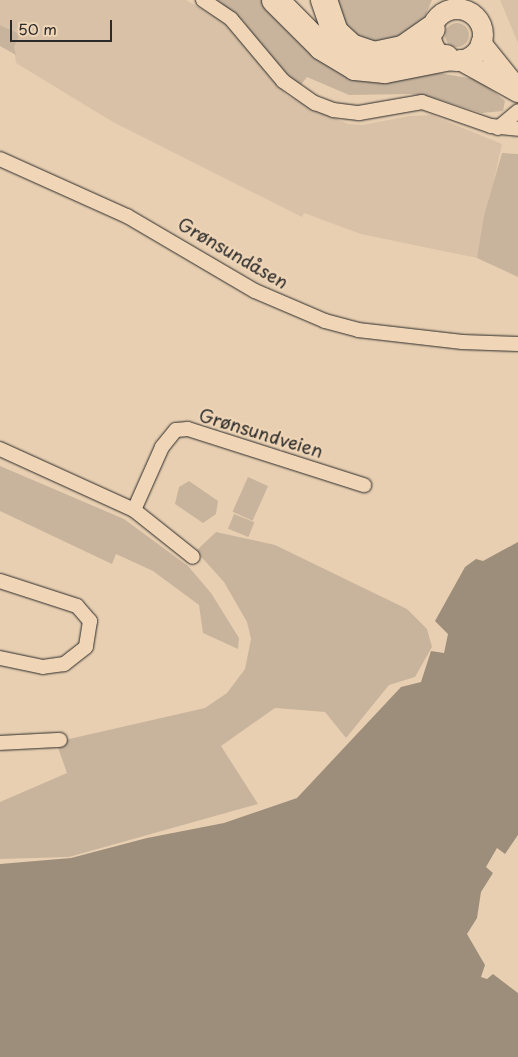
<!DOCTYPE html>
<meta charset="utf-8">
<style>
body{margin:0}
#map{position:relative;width:518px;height:1057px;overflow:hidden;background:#e8cfb1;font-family:"Playpen Sans",sans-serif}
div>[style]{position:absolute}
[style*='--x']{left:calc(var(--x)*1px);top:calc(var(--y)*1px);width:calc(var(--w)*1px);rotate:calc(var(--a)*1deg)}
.built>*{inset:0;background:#d8c1a6}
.green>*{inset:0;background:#c8b49c;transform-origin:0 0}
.round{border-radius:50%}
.water>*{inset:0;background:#9d8e7c}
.roads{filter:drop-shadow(0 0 1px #2b2b2b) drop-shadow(0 0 1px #2b2b2b)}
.street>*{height:14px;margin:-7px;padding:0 7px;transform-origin:7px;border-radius:7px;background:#f0d6b7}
.secondary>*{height:20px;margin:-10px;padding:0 10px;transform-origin:10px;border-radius:10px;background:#f0d6b7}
.secondary>.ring{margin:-10px;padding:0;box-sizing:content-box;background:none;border:20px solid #f0d6b7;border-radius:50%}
.highway>*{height:26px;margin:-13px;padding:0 13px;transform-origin:13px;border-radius:13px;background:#f0d6b7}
span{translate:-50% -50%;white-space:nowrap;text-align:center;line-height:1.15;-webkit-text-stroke:4px #f0d6b7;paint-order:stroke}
.street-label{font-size:18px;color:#2b2b2b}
.scale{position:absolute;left:10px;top:20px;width:102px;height:22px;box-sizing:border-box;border:2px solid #2b2b2b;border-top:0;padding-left:6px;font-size:15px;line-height:18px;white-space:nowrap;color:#2b2b2b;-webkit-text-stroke:4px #f0d6b7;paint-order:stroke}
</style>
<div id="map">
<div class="built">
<i style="clip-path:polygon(0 0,186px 0,222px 21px,247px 45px,286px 95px,320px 112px,348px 124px,363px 125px,409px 116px,431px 115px,502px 144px,477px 258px,361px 234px,304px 213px,302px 217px,113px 122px,16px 63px,14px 47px,20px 34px,0 25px)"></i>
<i style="clip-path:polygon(500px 0,518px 0,518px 43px)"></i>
</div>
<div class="green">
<i style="clip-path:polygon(217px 0,266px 0,315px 52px,480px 80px,505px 101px,503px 111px,482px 113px,431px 97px,411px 94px,349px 95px,307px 77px,300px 86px,275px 63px,243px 21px)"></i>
<i style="clip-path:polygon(330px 0,432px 0,423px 21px,394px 45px,357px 42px)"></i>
<i class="round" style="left:445px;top:23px;width:24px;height:24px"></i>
<i style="clip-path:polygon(0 25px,20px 34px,14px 47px,16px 55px,0 46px)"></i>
<i style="clip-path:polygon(502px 153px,518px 154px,518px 277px,477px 258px,484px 216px)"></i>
<i style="clip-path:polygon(0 466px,124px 519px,188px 566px,211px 593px,239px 638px,238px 649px,203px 633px,199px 605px,153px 571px,116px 554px,112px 564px,0 511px)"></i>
<i style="left:248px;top:477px;width:22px;height:38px;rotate:24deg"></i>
<i style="clip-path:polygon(189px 481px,218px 501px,216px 514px,203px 523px,175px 504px,179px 487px)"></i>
<i style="left:234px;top:514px;width:22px;height:16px;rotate:22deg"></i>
<i style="clip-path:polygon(216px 532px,275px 545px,407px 609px,427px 629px,432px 647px,415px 677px,389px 685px,346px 738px,325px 712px,275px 708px,221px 746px,258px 804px,69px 857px,0 859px,0 802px,67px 773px,56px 742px,205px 708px,227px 693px,245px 669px,251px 639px,247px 622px,224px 582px,196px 551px)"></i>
</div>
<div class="water">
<i style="clip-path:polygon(518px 542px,518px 835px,505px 854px,497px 848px,486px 867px,493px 873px,481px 892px,477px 918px,467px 934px,485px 965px,481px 977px,487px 979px,493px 974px,518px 993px,518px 1057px,0 1057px,0 864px,71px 858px,147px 838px,224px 823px,297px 798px,401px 687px,421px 682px,431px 651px,444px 653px,448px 634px,435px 621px,465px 567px,476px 559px,483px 561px)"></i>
</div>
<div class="roads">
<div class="street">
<i style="--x:203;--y:0;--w:34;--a:34"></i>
<i style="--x:231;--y:19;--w:81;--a:50"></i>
<i style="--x:283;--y:81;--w:39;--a:35"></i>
<i style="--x:315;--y:103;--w:19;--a:21"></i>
<i style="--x:333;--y:110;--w:26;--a:7"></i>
<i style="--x:359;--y:113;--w:64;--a:-9.9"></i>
<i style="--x:422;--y:102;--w:73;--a:19.2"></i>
<i style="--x:491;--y:126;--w:27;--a:6"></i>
<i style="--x:498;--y:128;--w:26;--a:-40"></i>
<i style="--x:0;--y:159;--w:139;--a:24.2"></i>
<i style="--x:127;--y:216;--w:148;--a:30.4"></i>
<i style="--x:255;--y:291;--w:76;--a:23.2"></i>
<i style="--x:325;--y:321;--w:34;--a:15"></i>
<i style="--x:358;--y:330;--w:105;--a:6.6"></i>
<i style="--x:462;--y:342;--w:56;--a:2"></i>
<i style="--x:0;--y:449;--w:147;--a:24.5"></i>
<i style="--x:134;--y:510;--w:75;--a:38.5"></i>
<i style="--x:134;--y:510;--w:69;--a:-66"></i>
<i style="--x:162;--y:447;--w:22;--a:-51"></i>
<i style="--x:176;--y:430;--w:12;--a:-5"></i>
<i style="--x:188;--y:429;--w:185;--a:17.7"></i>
<i style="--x:0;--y:581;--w:81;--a:18"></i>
<i style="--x:77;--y:606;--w:20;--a:49"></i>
<i style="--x:90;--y:621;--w:26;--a:99"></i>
<i style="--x:86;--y:647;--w:28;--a:142"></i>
<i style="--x:64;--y:664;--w:21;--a:172"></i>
<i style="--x:43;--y:667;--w:44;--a:-168.2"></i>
<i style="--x:0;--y:743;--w:60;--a:-2.9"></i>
</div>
<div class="secondary">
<i class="ring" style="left:431px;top:9px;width:32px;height:32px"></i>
<i style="--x:481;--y:43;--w:59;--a:51.2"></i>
<i style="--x:460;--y:60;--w:66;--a:28.9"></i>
</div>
<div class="highway">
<i style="--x:275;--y:0;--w:66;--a:45"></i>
<i style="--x:322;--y:47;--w:39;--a:31"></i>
<i style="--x:355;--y:67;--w:30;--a:6"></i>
<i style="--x:385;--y:70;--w:62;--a:-11.1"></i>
<i style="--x:324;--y:0;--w:34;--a:71"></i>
<i style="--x:335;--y:32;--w:22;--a:43"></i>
<i style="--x:351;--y:47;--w:24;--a:19"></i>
<i style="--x:374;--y:55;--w:30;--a:-12"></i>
<i style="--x:403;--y:49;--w:35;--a:-35"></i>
</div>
</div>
<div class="street-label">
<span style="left:233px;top:253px;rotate:30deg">Grønsundåsen</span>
<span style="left:261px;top:433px;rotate:17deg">Grønsundveien</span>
</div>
<div class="scale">50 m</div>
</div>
